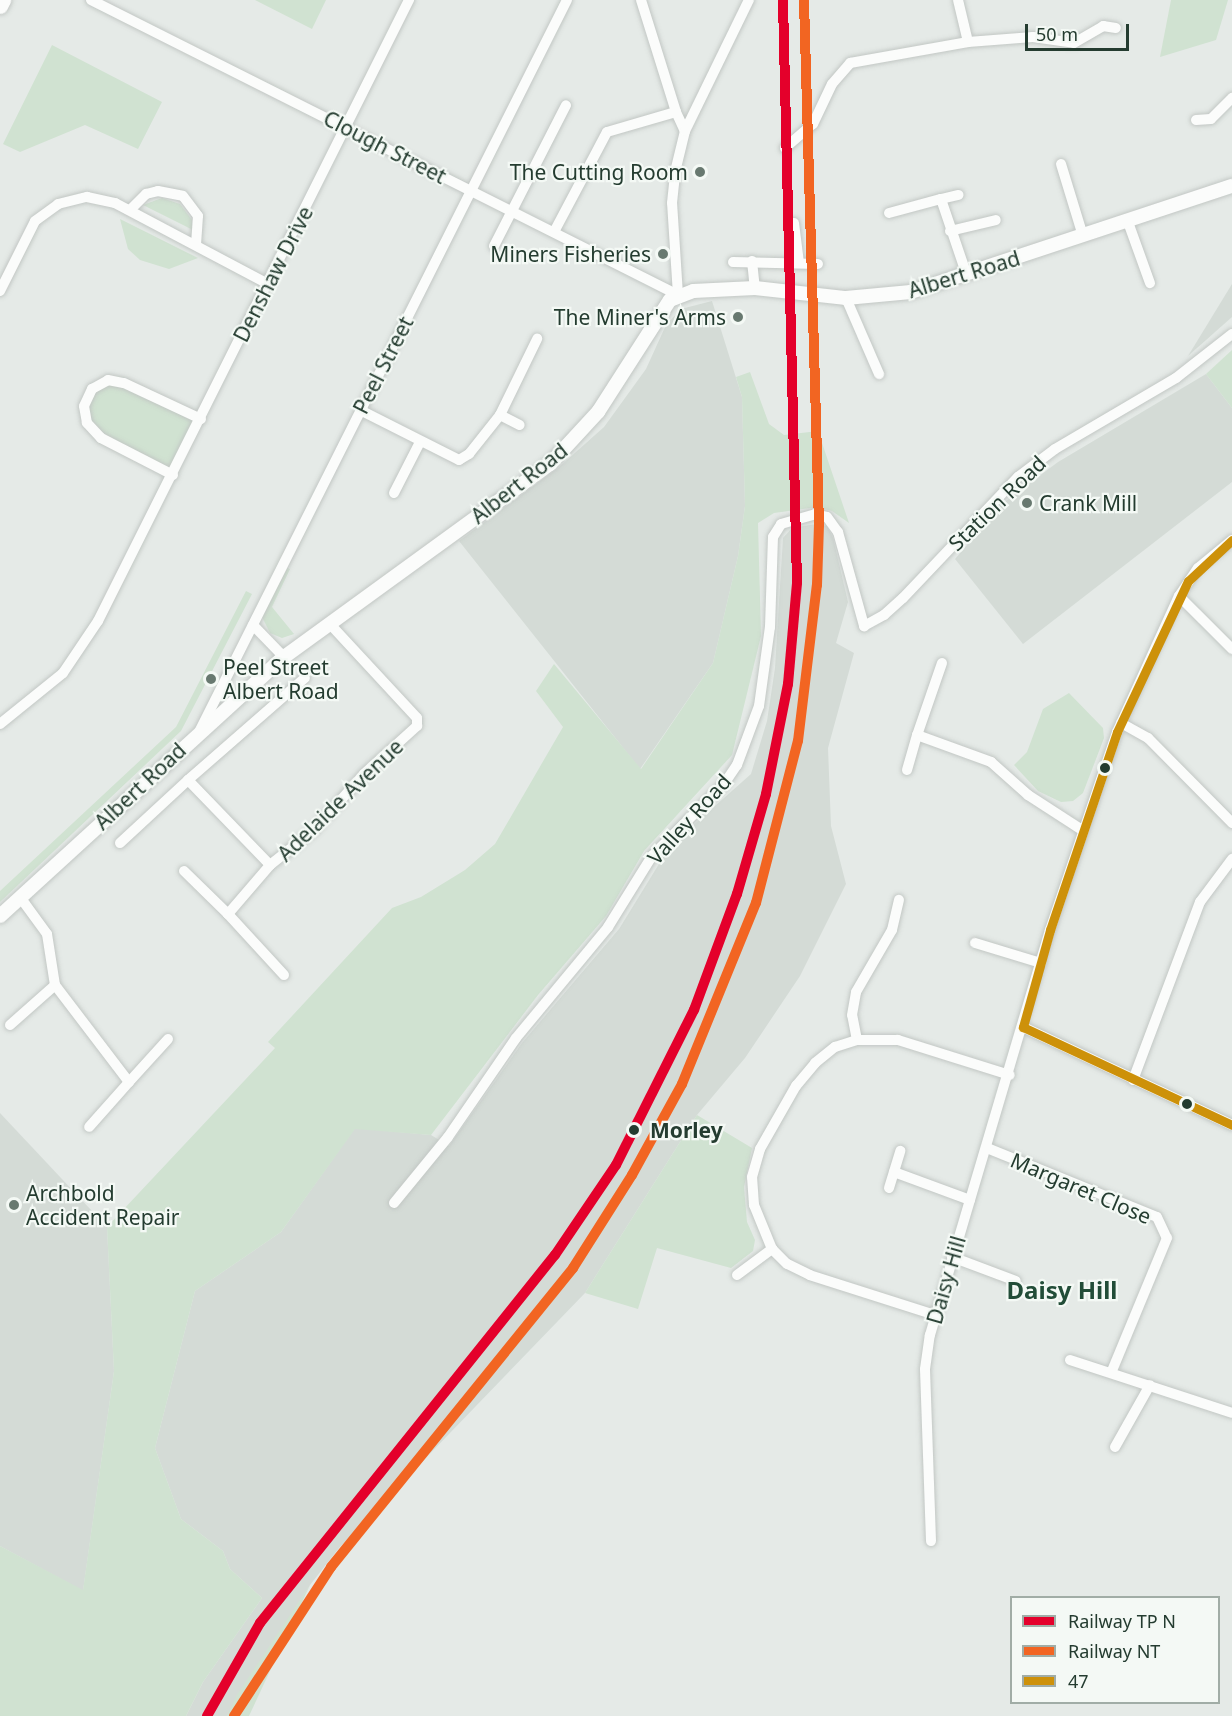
<!DOCTYPE html>
<style>
body{margin:0}
#map{position:relative;width:1232px;height:1716px;overflow:hidden;background:#e5eae7;font-family:"Noto Sans",sans-serif}
div>[style]{position:absolute}
[style*='--x']{left:calc(var(--x)*1px);top:calc(var(--y)*1px);width:calc(var(--w)*1px);rotate:calc(var(--a)*1deg)}
.built>*{inset:0;background:#d4dbd6}
.green>*{inset:0;background:#d0e2d1}
.roads{filter:drop-shadow(0 0 2px #c2c7c4) drop-shadow(0 0 2px #c2c7c4)}
.minor>*{height:10px;margin:-5px;padding:0 5px;transform-origin:5px;border-radius:5px;background:#fbfcfb}
.tertiary>*{height:14px;margin:-7px;padding:0 7px;transform-origin:7px;border-radius:7px;background:#fbfcfb}
.secondary>*{height:15px;margin:-7.5px;padding:0 7.5px;transform-origin:7.5px;border-radius:7.5px;background:#fbfcfb}
.bus-1>*{height:9px;margin:-4.5px;padding:0 4.5px;transform-origin:4.5px;border-radius:4.5px;background:#cd910a}
.rail-1>*{height:10px;margin:-5px;padding:0 5px;transform-origin:5px;border-radius:5px;background:#e4002b}
.rail-2>*{height:10px;margin:-5px;padding:0 5px;transform-origin:5px;border-radius:5px;background:#f26522}
.dots>*{width:16px;height:16px;translate:-50% -50%;box-sizing:border-box;border:3px solid #f4f9f5;border-radius:50%}
span{translate:-50% -50%;white-space:nowrap;text-align:center;line-height:1.15;-webkit-text-stroke:4.5px #f4f9f5;paint-order:stroke}
.street-label{font-size:21px;color:#243c30}
.poi-label{font-size:21px;color:#243c30}
.right{translate:-100% -50%;text-align:right}
.left{translate:0 -50%;text-align:left}
.stop-label{font-size:21px;color:#243c30;font-weight:700}
.quarter-label{font-size:24px;color:#224d38;font-weight:700}
.legend{position:absolute;left:1010px;top:1596px;width:210px;height:108px;box-sizing:border-box;background:#f4f9f5;border:2px solid #a1ada6;margin:0;padding:8px 10px;list-style:none;font-size:18px;color:#243c30}
.legend li{display:flex;align-items:center;gap:12px;height:30px}
.legend b{width:30px;border:2px solid #a1ada6}
.scale{position:absolute;left:1025px;top:24px;width:104px;height:27px;box-sizing:border-box;border:3px solid #243c30;border-top:0;padding-left:8px;font-size:18px;line-height:21px;white-space:nowrap;color:#243c30;-webkit-text-stroke:4px #f4f9f5;paint-order:stroke}
</style>
<div id="map">
<div class="built">
<i style="clip-path:polygon(1232px 284px,1232px 317px,1188px 356px)"></i>
<i style="clip-path:polygon(712px 301px,742px 397px,745px 506px,738px 556px,713px 663px,640px 769px,459px 541px,558px 468px,604px 427px,646px 369px,666px 325px,681px 309px)"></i>
<i style="clip-path:polygon(1206px 374px,1232px 408px,1232px 482px,1023px 644px,955px 559px,1002px 504px,1015px 494px,1058px 462px)"></i>
<i style="clip-path:polygon(816px 524px,827px 526px,833px 538px,848px 602px,836px 643px,854px 653px,828px 748px,831px 826px,846px 884px,800px 976px,745px 1058px,697px 1115px,585px 1293px,339px 1548px,310px 1585px,227px 1716px,186px 1716px,203px 1682px,262px 1598px,230px 1569px,223px 1551px,181px 1519px,155px 1448px,195px 1291px,281px 1232px,355px 1128px,431px 1135px,449px 1146px,522px 1043px,619px 929px,670px 846px,751px 774px,767px 721px,775px 668px,783px 538px,792px 528px)"></i>
<i style="clip-path:polygon(0 1113px,107px 1227px,114px 1371px,83px 1591px,0 1546px)"></i>
</div>
<div class="green">
<i style="clip-path:polygon(255px 0,326px 0,312px 29px)"></i>
<i style="clip-path:polygon(1171px 0,1228px 0,1216px 40px,1160px 57px)"></i>
<i style="clip-path:polygon(52px 45px,162px 102px,138px 149px,85px 125px,20px 152px,3px 144px)"></i>
<i style="clip-path:polygon(162px 198px,180px 204px,192px 220px,193px 230px,143px 205px)"></i>
<i style="clip-path:polygon(120px 219px,198px 258px,169px 269px,140px 260px,128px 249px)"></i>
<i style="clip-path:polygon(1232px 350px,1232px 408px,1206px 374px)"></i>
<i style="clip-path:polygon(750px 372px,769px 424px,784px 435px,818px 431px,849px 523px,832px 511px,817px 507px,774px 513px,758px 523px,761px 636px,732px 755px,644px 851px,606px 916px,538px 995px,431px 1135px,355px 1129px,281px 1232px,195px 1291px,155px 1448px,181px 1519px,223px 1551px,230px 1569px,262px 1598px,203px 1682px,186px 1716px,0 1716px,0 1546px,83px 1590px,114px 1371px,107px 1227px,275px 1048px,268px 1042px,392px 908px,421px 897px,465px 870px,495px 844px,563px 727px,536px 691px,554px 664px,641px 769px,713px 663px,738px 556px,745px 506px,742px 397px,736px 377px)"></i>
<i style="clip-path:polygon(108px 380px,201px 419px,173px 475px,87px 423px,92px 389px)"></i>
<i style="clip-path:polygon(285px 567px,290px 569px,272px 607px,294px 634px,282px 638px,270px 633px,262px 617px)"></i>
<i style="clip-path:polygon(246px 591px,252px 594px,181px 731px,0 902px,0 891px,176px 727px)"></i>
<i style="clip-path:polygon(1069px 693px,1103px 728px,1104px 738px,1083px 793px,1073px 801px,1061px 802px,1038px 791px,1014px 765px,1027px 752px,1043px 709px)"></i>
<i style="clip-path:polygon(697px 1115px,752px 1148px,744px 1187px,747px 1222px,755px 1240px,753px 1251px,731px 1268px,657px 1248px,638px 1309px,585px 1293px)"></i>
<i style="clip-path:polygon(310px 1585px,249px 1716px,227px 1716px,237px 1695px)"></i>
</div>
<div class="roads">
<div class="minor">
<i style="--x:91;--y:0;--w:657;--a:26.68"></i>
<i style="--x:641;--y:0;--w:117;--a:72.6"></i>
<i style="--x:676;--y:112;--w:21;--a:65"></i>
<i style="--x:958;--y:0;--w:43;--a:76.6"></i>
<i style="--x:1196;--y:120;--w:15;--a:-4"></i>
<i style="--x:1211;--y:119;--w:30;--a:-45"></i>
<i style="--x:785;--y:148;--w:37;--a:-41"></i>
<i style="--x:813;--y:124;--w:44;--a:-64.6"></i>
<i style="--x:832;--y:84;--w:28;--a:-49"></i>
<i style="--x:850;--y:63;--w:120;--a:-10.1"></i>
<i style="--x:968;--y:42;--w:65;--a:-4.4"></i>
<i style="--x:1033;--y:37;--w:41;--a:8.3"></i>
<i style="--x:1074;--y:43;--w:34;--a:-30"></i>
<i style="--x:1103;--y:26;--w:13;--a:9"></i>
<i style="--x:1061;--y:164;--w:75;--a:73"></i>
<i style="--x:941;--y:199;--w:18;--a:-13"></i>
<i style="--x:130;--y:210;--w:23;--a:-45"></i>
<i style="--x:146;--y:194;--w:12;--a:-14"></i>
<i style="--x:158;--y:191;--w:25;--a:11"></i>
<i style="--x:183;--y:196;--w:25;--a:53"></i>
<i style="--x:198;--y:216;--w:27;--a:94"></i>
<i style="--x:889;--y:213;--w:54;--a:-15.1"></i>
<i style="--x:941;--y:199;--w:78;--a:71.3"></i>
<i style="--x:1128;--y:222;--w:65;--a:70.2"></i>
<i style="--x:794;--y:223;--w:40;--a:82.9"></i>
<i style="--x:950;--y:231;--w:47;--a:-13.4"></i>
<i style="--x:554;--y:232;--w:113;--a:-62.1"></i>
<i style="--x:607;--y:132;--w:72;--a:-16.2"></i>
<i style="--x:494;--y:246;--w:158;--a:-62.9"></i>
<i style="--x:752;--y:261;--w:27;--a:84"></i>
<i style="--x:733;--y:262;--w:85;--a:1.3"></i>
<i style="--x:0;--y:291;--w:78;--a:-63.4"></i>
<i style="--x:35;--y:221;--w:29;--a:-36"></i>
<i style="--x:58;--y:204;--w:30;--a:-14"></i>
<i style="--x:87;--y:197;--w:29;--a:12"></i>
<i style="--x:115;--y:203;--w:173;--a:27.9"></i>
<i style="--x:678;--y:295;--w:92;--a:-93.7"></i>
<i style="--x:672;--y:203;--w:31;--a:-84"></i>
<i style="--x:675;--y:172;--w:42;--a:-76.3"></i>
<i style="--x:685;--y:131;--w:146;--a:-64"></i>
<i style="--x:846;--y:298;--w:83;--a:66.5"></i>
<i style="--x:360;--y:410;--w:111;--a:26.8"></i>
<i style="--x:459;--y:460;--w:12;--a:-31"></i>
<i style="--x:469;--y:454;--w:50;--a:-51.5"></i>
<i style="--x:500;--y:415;--w:85;--a:-64"></i>
<i style="--x:500;--y:415;--w:22;--a:27"></i>
<i style="--x:173;--y:475;--w:81;--a:-152.8"></i>
<i style="--x:101;--y:438;--w:21;--a:-133"></i>
<i style="--x:87;--y:423;--w:17;--a:-100"></i>
<i style="--x:84;--y:406;--w:19;--a:-65"></i>
<i style="--x:92;--y:389;--w:18;--a:-29"></i>
<i style="--x:108;--y:380;--w:16;--a:11"></i>
<i style="--x:124;--y:383;--w:85;--a:25.1"></i>
<i style="--x:394;--y:493;--w:57;--a:-63"></i>
<i style="--x:1179;--y:596;--w:75;--a:45"></i>
<i style="--x:253;--y:625;--w:45;--a:45.9"></i>
<i style="--x:942;--y:663;--w:76;--a:109.1"></i>
<i style="--x:917;--y:735;--w:79;--a:20"></i>
<i style="--x:991;--y:762;--w:50;--a:41.7"></i>
<i style="--x:1028;--y:795;--w:64;--a:32.9"></i>
<i style="--x:1121;--y:723;--w:31;--a:29"></i>
<i style="--x:1148;--y:738;--w:120;--a:45.3"></i>
<i style="--x:0;--y:724;--w:81;--a:-39"></i>
<i style="--x:63;--y:673;--w:63;--a:-56.1"></i>
<i style="--x:98;--y:621;--w:695;--a:-63.4"></i>
<i style="--x:200;--y:730;--w:817;--a:-63.31"></i>
<i style="--x:907;--y:770;--w:36;--a:-74"></i>
<i style="--x:188;--y:780;--w:155;--a:-41.1"></i>
<i style="--x:120;--y:843;--w:93;--a:-42.8"></i>
<i style="--x:188;--y:780;--w:118;--a:46"></i>
<i style="--x:184;--y:871;--w:62;--a:44.3"></i>
<i style="--x:20;--y:897;--w:46;--a:53.9"></i>
<i style="--x:47;--y:934;--w:52;--a:81.1"></i>
<i style="--x:55;--y:985;--w:122;--a:52.7"></i>
<i style="--x:129;--y:1082;--w:60;--a:131.6"></i>
<i style="--x:975;--y:943;--w:69;--a:16.9"></i>
<i style="--x:284;--y:975;--w:83;--a:-132.6"></i>
<i style="--x:228;--y:914;--w:65;--a:-49.4"></i>
<i style="--x:270;--y:865;--w:56;--a:-38.5"></i>
<i style="--x:314;--y:830;--w:75;--a:-48.2"></i>
<i style="--x:364;--y:774;--w:72;--a:-42.2"></i>
<i style="--x:417;--y:726;--w:8;--a:-90"></i>
<i style="--x:417;--y:718;--w:129;--a:-132.8"></i>
<i style="--x:10;--y:1025;--w:60;--a:-41.6"></i>
<i style="--x:1023;--y:1027;--w:231;--a:25.1"></i>
<i style="--x:857;--y:1040;--w:25;--a:-101"></i>
<i style="--x:852;--y:1015;--w:23;--a:-80"></i>
<i style="--x:856;--y:992;--w:72;--a:-59.9"></i>
<i style="--x:892;--y:930;--w:31;--a:-77"></i>
<i style="--x:1133;--y:1080;--w:190;--a:-69.4"></i>
<i style="--x:1200;--y:902;--w:54;--a:-53.3"></i>
<i style="--x:129;--y:1082;--w:58;--a:-47.8"></i>
<i style="--x:987;--y:1148;--w:183;--a:22.1"></i>
<i style="--x:1157;--y:1217;--w:23;--a:65"></i>
<i style="--x:1167;--y:1238;--w:144;--a:112.5"></i>
<i style="--x:894;--y:1172;--w:81;--a:20.2"></i>
<i style="--x:889;--y:1188;--w:39;--a:-73"></i>
<i style="--x:394;--y:1203;--w:85;--a:-50.7"></i>
<i style="--x:448;--y:1137;--w:120;--a:-55.5"></i>
<i style="--x:516;--y:1038;--w:144;--a:-50.3"></i>
<i style="--x:608;--y:927;--w:84;--a:-58.2"></i>
<i style="--x:652;--y:856;--w:102;--a:-45"></i>
<i style="--x:724;--y:784;--w:23;--a:-56"></i>
<i style="--x:737;--y:765;--w:63;--a:-69.6"></i>
<i style="--x:759;--y:706;--w:80;--a:-82.1"></i>
<i style="--x:770;--y:627;--w:90;--a:-88.1"></i>
<i style="--x:773;--y:537;--w:15;--a:-58"></i>
<i style="--x:781;--y:524;--w:35;--a:-16"></i>
<i style="--x:815;--y:514;--w:12;--a:14"></i>
<i style="--x:827;--y:517;--w:19;--a:54"></i>
<i style="--x:838;--y:532;--w:98;--a:74.5"></i>
<i style="--x:864;--y:626;--w:23;--a:-29"></i>
<i style="--x:884;--y:615;--w:25;--a:-42"></i>
<i style="--x:903;--y:598;--w:167;--a:-46.5"></i>
<i style="--x:1018;--y:477;--w:46;--a:-37.1"></i>
<i style="--x:1055;--y:449;--w:140;--a:-30.4"></i>
<i style="--x:1176;--y:378;--w:71;--a:-38.2"></i>
<i style="--x:952;--y:1257;--w:68;--a:20.6"></i>
<i style="--x:737;--y:1275;--w:44;--a:-36.6"></i>
<i style="--x:935;--y:1315;--w:131;--a:-162.3"></i>
<i style="--x:810;--y:1275;--w:25;--a:-154"></i>
<i style="--x:787;--y:1264;--w:21;--a:-135"></i>
<i style="--x:772;--y:1249;--w:48;--a:-112.2"></i>
<i style="--x:754;--y:1205;--w:28;--a:-94"></i>
<i style="--x:752;--y:1177;--w:29;--a:-74"></i>
<i style="--x:760;--y:1149;--w:73;--a:-60.3"></i>
<i style="--x:796;--y:1086;--w:30;--a:-50"></i>
<i style="--x:815;--y:1063;--w:26;--a:-39"></i>
<i style="--x:835;--y:1047;--w:23;--a:-18"></i>
<i style="--x:857;--y:1040;--w:41;--a:0"></i>
<i style="--x:898;--y:1040;--w:117;--a:17.4"></i>
<i style="--x:1070;--y:1360;--w:170;--a:18.1"></i>
<i style="--x:1115;--y:1447;--w:71;--a:-60.6"></i>
<i style="--x:931;--y:1541;--w:172;--a:-92"></i>
<i style="--x:925;--y:1369;--w:34;--a:-82"></i>
<i style="--x:930;--y:1335;--w:422;--a:-73.5"></i>
<i style="--x:1050;--y:930;--w:209;--a:-71.3"></i>
<i style="--x:1117;--y:732;--w:149;--a:-65.5"></i>
<i style="--x:1179;--y:596;--w:34;--a:-56"></i>
<i style="--x:1198;--y:568;--w:44;--a:-39.5"></i>
</div>
<div class="tertiary">
<i style="--x:0;--y:916;--w:384;--a:-42.4"></i>
<i style="--x:284;--y:657;--w:329;--a:-36"></i>
<i style="--x:550;--y:464;--w:71;--a:-47.3"></i>
<i style="--x:598;--y:412;--w:133;--a:-57.3"></i>
<i style="--x:670;--y:300;--w:25;--a:-21"></i>
<i style="--x:693;--y:291;--w:62;--a:-2.8"></i>
<i style="--x:755;--y:288;--w:92;--a:6.3"></i>
<i style="--x:846;--y:298;--w:65;--a:-5.3"></i>
<i style="--x:911;--y:292;--w:338;--a:-18.3"></i>
</div>
<div class="secondary">
<i style="--x:0;--y:6;--w:7;--a:-63"></i>
</div>
</div>
<div class="bus-1">
<i style="--x:1232;--y:540;--w:60;--a:137"></i>
<i style="--x:1188;--y:581;--w:167;--a:115.2"></i>
<i style="--x:1117;--y:732;--w:209;--a:108.7"></i>
<i style="--x:1050;--y:930;--w:101;--a:105.6"></i>
<i style="--x:1023;--y:1027;--w:231;--a:25.1"></i>
</div>
<div class="rail-1">
<i style="--x:207;--y:1716;--w:107;--a:-60.3"></i>
<i style="--x:260;--y:1623;--w:472;--a:-51.3"></i>
<i style="--x:555;--y:1255;--w:109;--a:-55.9"></i>
<i style="--x:616;--y:1165;--w:174;--a:-63.3"></i>
<i style="--x:694;--y:1010;--w:124;--a:-69.7"></i>
<i style="--x:737;--y:894;--w:104;--a:-73.8"></i>
<i style="--x:766;--y:794;--w:112;--a:-78.7"></i>
<i style="--x:788;--y:684;--w:101;--a:-84.9"></i>
<i style="--x:797;--y:583;--w:583;--a:-91.38"></i>
</div>
<div class="rail-2">
<i style="--x:234;--y:1716;--w:178;--a:-56.9"></i>
<i style="--x:331;--y:1567;--w:385;--a:-51"></i>
<i style="--x:573;--y:1268;--w:110;--a:-57.6"></i>
<i style="--x:632;--y:1175;--w:104;--a:-61.2"></i>
<i style="--x:682;--y:1084;--w:196;--a:-67.8"></i>
<i style="--x:756;--y:903;--w:167;--a:-75.5"></i>
<i style="--x:798;--y:741;--w:157;--a:-83.1"></i>
<i style="--x:817;--y:585;--w:60;--a:-88.1"></i>
<i style="--x:819;--y:525;--w:525;--a:-91.64"></i>
</div>
<div class="dots">
<i style="left:700px;top:172px;background:#687970"></i>
<i style="left:663px;top:254px;background:#687970"></i>
<i style="left:738px;top:317px;background:#687970"></i>
<i style="left:1027px;top:503px;background:#687970"></i>
<i style="left:211px;top:679px;background:#687970"></i>
<i style="left:1105px;top:768px;background:#243c30"></i>
<i style="left:1187px;top:1104px;background:#243c30"></i>
<i style="left:634px;top:1130px;background:#243c30"></i>
<i style="left:14px;top:1205px;background:#687970"></i>
</div>
<div class="street-label">
<span style="left:385px;top:147px;rotate:27deg">Clough Street</span>
<span style="left:273px;top:274px;rotate:-63deg">Denshaw Drive</span>
<span style="left:964px;top:274px;rotate:-17deg">Albert Road</span>
<span style="left:383px;top:365px;rotate:-63deg">Peel Street</span>
<span style="left:519px;top:483px;rotate:-38deg">Albert Road</span>
<span style="left:997px;top:503px;rotate:-44deg">Station Road</span>
<span style="left:140px;top:786px;rotate:-43deg">Albert Road</span>
<span style="left:340px;top:800px;rotate:-44deg">Adelaide Avenue</span>
<span style="left:689px;top:819px;rotate:-48deg">Valley Road</span>
<span style="left:1081px;top:1188px;rotate:23deg">Margaret Close</span>
<span style="left:946px;top:1280px;rotate:-74deg">Daisy Hill</span>
</div>
<div class="poi-label">
<span class="right" style="left:688px;top:172px">The Cutting Room</span>
<span class="right" style="left:651px;top:254px">Miners Fisheries</span>
<span class="right" style="left:726px;top:317px">The Miner's Arms</span>
<span class="left" style="left:1039px;top:503px">Crank Mill</span>
<span class="left" style="left:223px;top:679px">Peel Street<br>Albert Road</span>
<span class="left" style="left:26px;top:1205px">Archbold<br>Accident Repair</span>
</div>
<div class="stop-label">
<span class="left" style="left:650px;top:1130px">Morley</span>
</div>
<div class="quarter-label">
<span style="left:1062px;top:1290px">Daisy Hill</span>
</div>
<ul class="legend">
<li><b style="height:8px;background:#e4002b"></b>Railway TP N</li>
<li><b style="height:8px;background:#f26522"></b>Railway NT</li>
<li><b style="height:8px;background:#cd910a"></b>47</li>
</ul>
<div class="scale">50 m</div>
</div>
